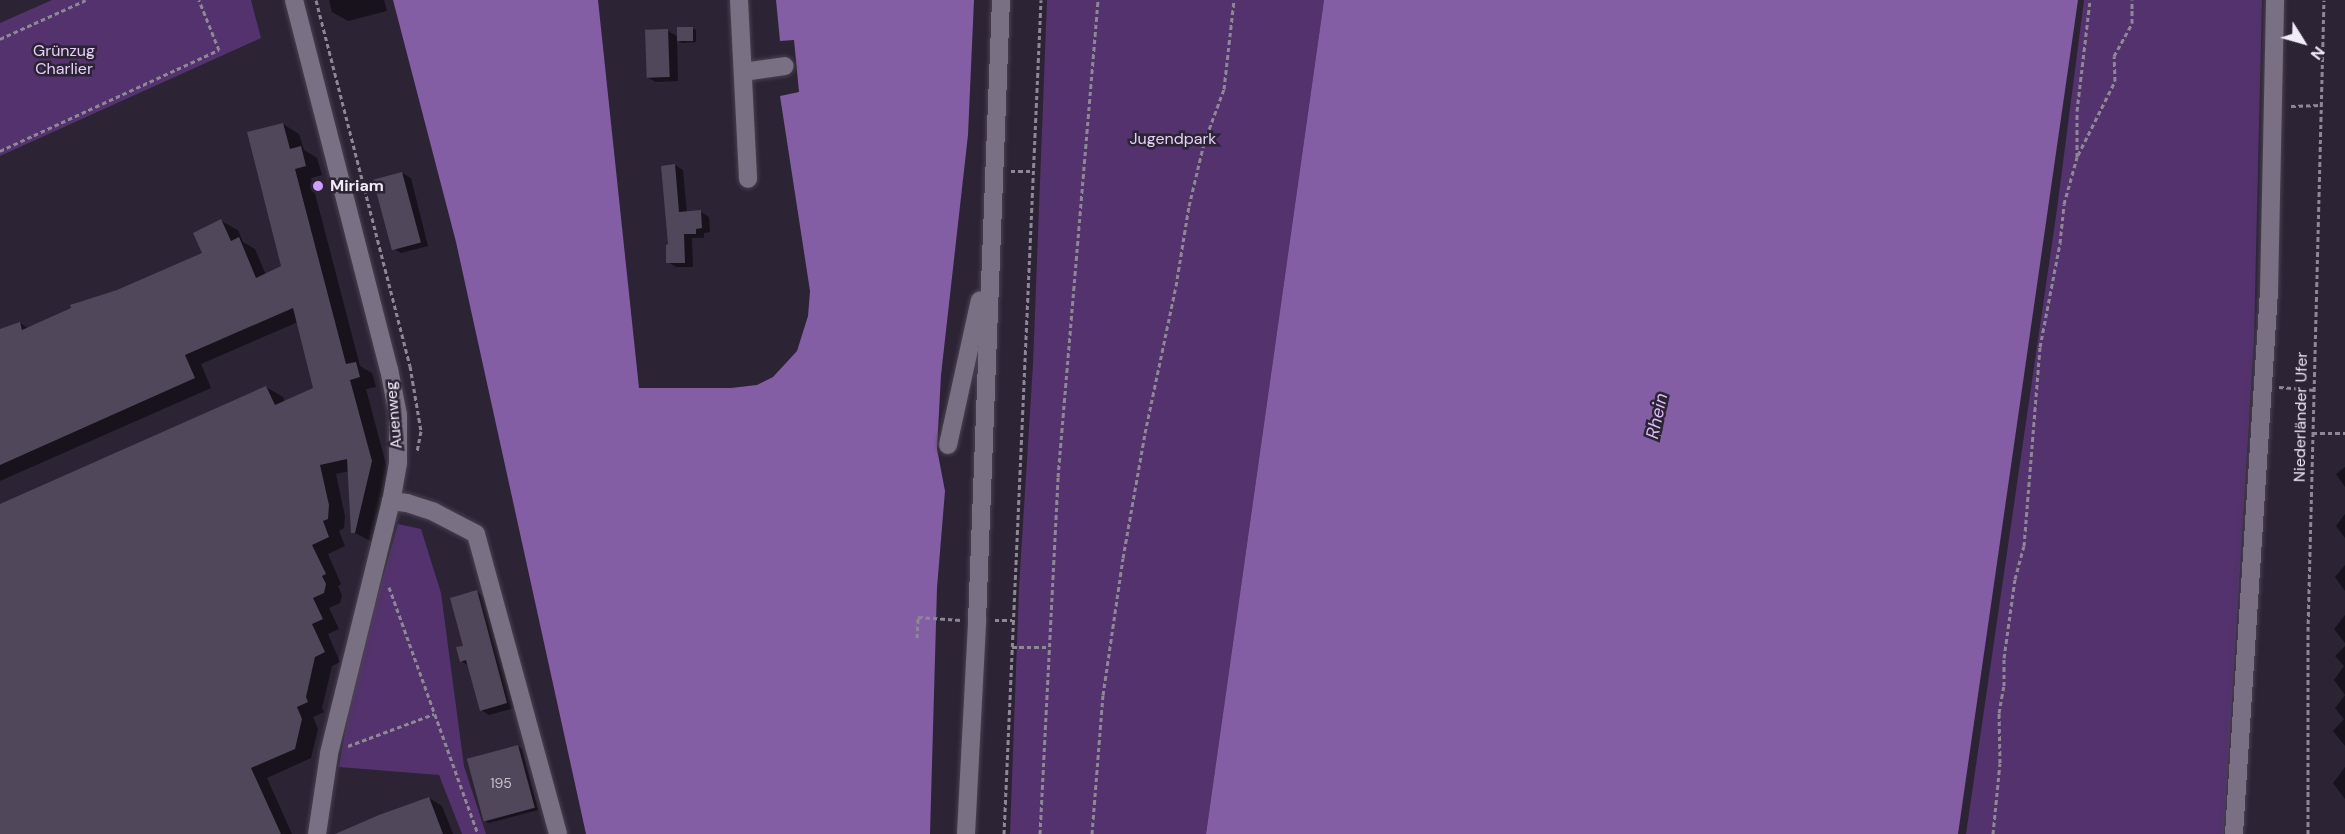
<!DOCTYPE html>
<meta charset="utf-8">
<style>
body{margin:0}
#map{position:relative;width:2345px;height:834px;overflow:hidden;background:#2c2334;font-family:"DM Sans",sans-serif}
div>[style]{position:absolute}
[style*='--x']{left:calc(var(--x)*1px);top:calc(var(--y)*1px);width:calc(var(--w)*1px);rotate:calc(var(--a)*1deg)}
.green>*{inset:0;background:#53326d}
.water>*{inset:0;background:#845ea4}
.shadow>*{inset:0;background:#0007}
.building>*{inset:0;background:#51475a;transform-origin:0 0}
.path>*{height:3px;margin-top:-1.5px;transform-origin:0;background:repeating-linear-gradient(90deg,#8e8795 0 4.5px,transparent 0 7.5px)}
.roads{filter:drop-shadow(0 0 2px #494250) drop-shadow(0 0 2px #494250)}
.minor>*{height:18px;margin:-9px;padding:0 9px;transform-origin:9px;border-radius:9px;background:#7a7083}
.dots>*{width:16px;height:16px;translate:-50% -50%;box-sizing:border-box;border:3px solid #2c2334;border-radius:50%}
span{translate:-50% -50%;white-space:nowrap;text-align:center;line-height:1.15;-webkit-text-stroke:5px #2c2334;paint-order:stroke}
.number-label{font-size:14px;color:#c8c2cf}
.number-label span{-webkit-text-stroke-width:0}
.park-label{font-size:16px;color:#e4d0f7}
.poi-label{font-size:16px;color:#f0ebf6;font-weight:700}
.left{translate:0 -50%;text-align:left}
.street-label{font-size:16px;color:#f0ebf6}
.water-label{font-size:18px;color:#dbbdf7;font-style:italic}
.north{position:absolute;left:2273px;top:12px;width:60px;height:60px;-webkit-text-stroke:4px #2c2334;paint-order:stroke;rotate:127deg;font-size:16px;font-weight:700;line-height:24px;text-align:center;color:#f0ebf6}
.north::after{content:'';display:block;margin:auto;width:21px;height:27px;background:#f0ebf6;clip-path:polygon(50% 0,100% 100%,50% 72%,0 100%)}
</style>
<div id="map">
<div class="green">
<i style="clip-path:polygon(52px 0,251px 0,261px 38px,0 156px,0 23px)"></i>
<i style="clip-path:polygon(1047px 0,1324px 0,1206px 834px,1010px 834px,1019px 587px,1033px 364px)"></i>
<i style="clip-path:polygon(2084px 0,2262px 0,2254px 339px,2224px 834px,1966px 834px,2057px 209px)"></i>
<i style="clip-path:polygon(398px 524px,421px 529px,441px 593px,464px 766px,486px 834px,462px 834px,439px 775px,339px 767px,354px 678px)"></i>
</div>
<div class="water">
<i style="clip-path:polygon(393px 0,598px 0,639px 388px,731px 388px,757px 385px,773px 377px,797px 351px,808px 316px,810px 291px,780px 96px,799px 92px,794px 40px,780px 41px,776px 0,974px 0,968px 135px,941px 375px,937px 449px,945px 491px,937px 588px,930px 834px,586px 834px,456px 242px)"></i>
<i style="clip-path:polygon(1324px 0,2078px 0,1958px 834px,1206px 834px)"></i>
</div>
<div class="shadow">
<i style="clip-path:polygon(329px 0,384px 0,387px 11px,348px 21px,332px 12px)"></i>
<i style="clip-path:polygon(692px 28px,696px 30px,696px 42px,682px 43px,677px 40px,678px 81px,656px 82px,647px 77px,668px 31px,678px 37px)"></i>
<i style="clip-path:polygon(283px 124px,299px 134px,304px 150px,317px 158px,322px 175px,311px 178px,360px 366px,372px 373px,376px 387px,366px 389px,388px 472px,372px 542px,353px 532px,350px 471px,336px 474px,345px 516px,344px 528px,339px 531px,345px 546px,328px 554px,341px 584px,338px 586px,342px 595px,340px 603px,329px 608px,339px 629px,328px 634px,340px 662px,332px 666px,322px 708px,324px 712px,313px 717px,318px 729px,311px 758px,267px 778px,292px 834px,2px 834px,0 507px,266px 387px,283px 397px,285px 402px,315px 389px,298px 322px,201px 364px,211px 388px,0 481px,0 330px,20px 323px,29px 329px,204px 254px,221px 221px,238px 230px,243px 242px,255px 249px,266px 275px,283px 267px)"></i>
<i style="clip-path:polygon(675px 165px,683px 170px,687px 213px,701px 212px,709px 217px,710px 232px,704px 233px,704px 238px,692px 238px,693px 267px,676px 267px,668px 262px)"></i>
<i style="clip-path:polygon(402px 173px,411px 178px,428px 246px,401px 253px,393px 248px)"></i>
<i style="clip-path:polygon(2345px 467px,2345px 487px,2336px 474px)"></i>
<i style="clip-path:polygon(2345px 514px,2345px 538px,2336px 526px)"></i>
<i style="clip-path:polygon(2345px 565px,2345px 591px,2335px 577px)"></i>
<i style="clip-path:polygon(477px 592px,485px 597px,515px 708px,489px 715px,481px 710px,469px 666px,461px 661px)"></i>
<i style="clip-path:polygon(2345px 615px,2345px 643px,2334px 629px)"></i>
<i style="clip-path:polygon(2345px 646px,2345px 746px,2333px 731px,2344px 719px,2335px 708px,2345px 695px,2334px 680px,2344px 666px,2335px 656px)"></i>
<i style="clip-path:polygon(518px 746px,522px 749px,538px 810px,489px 823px,485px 821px)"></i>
<i style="clip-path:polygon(2345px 767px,2345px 799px,2333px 783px)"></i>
<i style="clip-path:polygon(429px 798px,442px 806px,453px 834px,345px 834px)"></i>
</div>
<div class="building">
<i style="left:677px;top:27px;width:16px;height:14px"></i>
<i style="left:668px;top:29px;width:48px;height:23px;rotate:88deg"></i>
<i style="clip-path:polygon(283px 123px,290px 149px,301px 146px,306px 166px,295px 169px,346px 364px,356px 362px,360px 377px,350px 380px,372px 461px,355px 533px,351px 533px,347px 459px,320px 465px,329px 505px,328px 519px,323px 521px,329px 537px,312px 545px,326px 574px,322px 576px,326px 584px,324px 593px,313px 598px,323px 619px,312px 624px,325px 652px,315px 657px,306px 697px,308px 702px,297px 707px,302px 719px,295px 749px,251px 768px,281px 834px,0 834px,0 504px,266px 386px,275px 405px,313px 388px,293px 308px,185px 355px,195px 378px,0 465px,0 329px,20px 322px,22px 330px,71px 308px,70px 305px,117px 290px,202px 253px,193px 233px,221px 219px,231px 241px,239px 237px,256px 278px,281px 266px,247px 132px)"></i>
<i style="clip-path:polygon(675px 164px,679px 212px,701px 210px,702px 228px,696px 229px,696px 234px,684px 234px,685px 263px,666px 263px,666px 245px,668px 244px,661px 166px)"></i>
<i style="left:402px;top:172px;width:73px;height:30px;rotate:75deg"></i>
<i style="clip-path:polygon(477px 590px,507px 703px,480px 711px,466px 660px,460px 662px,456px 647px,463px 646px,450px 598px)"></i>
<i style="left:518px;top:745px;width:65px;height:53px;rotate:75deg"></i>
<i style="clip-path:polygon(429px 797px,443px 834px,335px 834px,379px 815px)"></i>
</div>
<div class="path">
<i style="--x:316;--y:0;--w:378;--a:75.6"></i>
<i style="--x:410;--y:366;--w:66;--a:80.4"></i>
<i style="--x:421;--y:431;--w:21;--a:101"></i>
<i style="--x:0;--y:39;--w:94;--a:-24.4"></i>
<i style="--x:2291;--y:106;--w:30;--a:-2"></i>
<i style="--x:0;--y:151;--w:241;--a:-24.8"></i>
<i style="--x:219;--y:50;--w:54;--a:-111.8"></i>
<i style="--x:2078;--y:155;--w:83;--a:-63.4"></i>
<i style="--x:2115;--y:81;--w:25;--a:-92"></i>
<i style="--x:2114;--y:56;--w:38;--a:-61"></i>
<i style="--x:2132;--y:23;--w:23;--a:-90"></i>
<i style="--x:1011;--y:171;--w:22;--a:0"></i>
<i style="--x:2279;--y:387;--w:35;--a:5"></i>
<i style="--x:2313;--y:433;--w:32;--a:0"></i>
<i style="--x:389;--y:587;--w:263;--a:70.2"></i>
<i style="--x:995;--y:620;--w:17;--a:0"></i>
<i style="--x:917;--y:638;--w:21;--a:-87"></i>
<i style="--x:918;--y:617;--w:43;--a:4"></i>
<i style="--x:1012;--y:647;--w:37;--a:0"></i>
<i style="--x:348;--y:746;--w:92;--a:-20.4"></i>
<i style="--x:1004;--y:834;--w:835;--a:-87.46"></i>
<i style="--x:1040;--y:834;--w:357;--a:-87.1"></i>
<i style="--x:1058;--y:477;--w:479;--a:-85.2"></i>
<i style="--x:1092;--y:834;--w:139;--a:-85.5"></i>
<i style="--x:1103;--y:695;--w:138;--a:-81.7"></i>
<i style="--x:1123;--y:558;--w:127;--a:-80"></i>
<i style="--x:1145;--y:433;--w:150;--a:-78.1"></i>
<i style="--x:1176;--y:286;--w:81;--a:-80.8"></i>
<i style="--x:1189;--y:206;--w:65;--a:-76.6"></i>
<i style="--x:1204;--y:143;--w:58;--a:-69.7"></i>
<i style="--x:1224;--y:89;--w:90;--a:-83.6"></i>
<i style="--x:1993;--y:834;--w:71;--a:-84.4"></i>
<i style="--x:2000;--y:763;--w:50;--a:-91.1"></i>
<i style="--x:1999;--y:713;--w:27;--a:-80"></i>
<i style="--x:2004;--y:686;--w:28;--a:-90"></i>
<i style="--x:2004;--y:658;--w:80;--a:-82.1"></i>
<i style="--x:2015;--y:579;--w:34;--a:-75"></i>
<i style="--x:2024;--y:546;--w:200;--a:-85.4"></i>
<i style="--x:2040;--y:347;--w:106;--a:-79.1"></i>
<i style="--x:2060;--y:243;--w:39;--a:-84"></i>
<i style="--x:2064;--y:204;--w:49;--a:-74.5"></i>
<i style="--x:2077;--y:157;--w:46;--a:-90"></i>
<i style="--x:2077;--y:111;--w:112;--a:-83.3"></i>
<i style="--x:2308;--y:834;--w:203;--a:-90"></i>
<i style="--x:2308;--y:631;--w:631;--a:-88.55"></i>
</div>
<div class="roads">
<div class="minor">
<i style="--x:294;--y:0;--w:381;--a:75.6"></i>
<i style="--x:389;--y:369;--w:47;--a:78.9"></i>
<i style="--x:398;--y:415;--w:48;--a:90"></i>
<i style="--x:398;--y:463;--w:39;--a:100"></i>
<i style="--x:391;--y:501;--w:260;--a:103.8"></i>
<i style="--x:329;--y:754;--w:81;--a:98.5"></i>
<i style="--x:739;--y:0;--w:179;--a:87.1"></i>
<i style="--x:743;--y:72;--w:42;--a:-8.1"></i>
<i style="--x:948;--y:445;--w:148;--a:-77.6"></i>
<i style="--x:391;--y:501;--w:16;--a:7"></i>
<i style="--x:407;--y:503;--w:28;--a:18"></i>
<i style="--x:434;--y:512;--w:47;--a:27.6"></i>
<i style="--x:476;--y:534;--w:311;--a:74.7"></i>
<i style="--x:966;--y:834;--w:213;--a:-87"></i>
<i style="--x:977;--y:621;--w:621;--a:-87.79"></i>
<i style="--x:2234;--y:834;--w:544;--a:-86.31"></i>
<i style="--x:2269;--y:291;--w:291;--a:-88.8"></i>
</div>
</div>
<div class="dots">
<i style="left:318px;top:186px;background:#d19dfe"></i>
</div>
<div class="number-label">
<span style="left:501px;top:783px">195</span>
</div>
<div class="park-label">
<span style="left:64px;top:60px">Grünzug<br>Charlier</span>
<span style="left:1173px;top:139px">Jugendpark</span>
</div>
<div class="poi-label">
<span class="left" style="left:330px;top:186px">Miriam</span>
</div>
<div class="street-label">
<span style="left:394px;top:415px;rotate:-95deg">Auenweg</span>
<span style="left:2301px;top:417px;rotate:-89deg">Niederländer Ufer</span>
</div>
<div class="water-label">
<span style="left:1657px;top:416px;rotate:-78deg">Rhein</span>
</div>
<div class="north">N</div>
</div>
